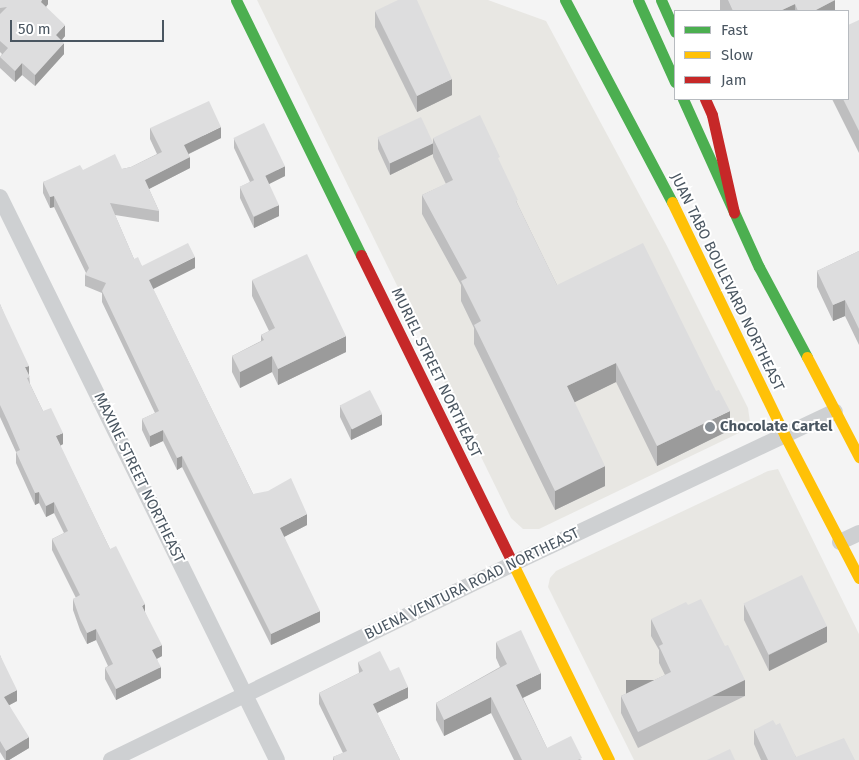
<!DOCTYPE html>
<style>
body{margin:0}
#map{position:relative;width:859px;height:760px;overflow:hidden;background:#f4f4f4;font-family:"Fira Sans",sans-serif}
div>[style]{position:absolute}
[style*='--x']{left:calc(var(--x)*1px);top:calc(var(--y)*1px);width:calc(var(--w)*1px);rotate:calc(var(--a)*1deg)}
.commercial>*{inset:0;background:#e8e7e3}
.street>*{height:16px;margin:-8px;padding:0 8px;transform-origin:8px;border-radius:8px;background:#ced0d2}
.fast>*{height:11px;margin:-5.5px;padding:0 5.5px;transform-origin:5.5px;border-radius:5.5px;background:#4caf50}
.slow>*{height:11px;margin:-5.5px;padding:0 5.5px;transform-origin:5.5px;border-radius:5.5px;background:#ffc107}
.jam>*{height:11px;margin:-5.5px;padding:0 5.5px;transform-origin:5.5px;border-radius:5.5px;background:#c62828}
.wall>*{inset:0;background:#bebebf;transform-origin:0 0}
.shaded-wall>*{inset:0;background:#9b9b9b;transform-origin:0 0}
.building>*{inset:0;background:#ddddde;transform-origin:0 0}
.dots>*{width:14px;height:14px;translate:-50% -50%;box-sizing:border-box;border:2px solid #fff;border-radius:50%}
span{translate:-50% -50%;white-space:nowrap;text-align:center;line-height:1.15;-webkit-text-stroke:4px #fff;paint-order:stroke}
.street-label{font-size:15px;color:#4a5661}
.poi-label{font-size:15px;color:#4a5661;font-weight:700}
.left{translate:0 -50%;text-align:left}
.legend{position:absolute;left:674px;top:10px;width:175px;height:90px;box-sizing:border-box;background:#fff;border:1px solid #b7bbc0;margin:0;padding:6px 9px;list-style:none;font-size:15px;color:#4a5661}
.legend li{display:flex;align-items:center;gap:10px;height:25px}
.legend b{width:25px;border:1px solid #b7bbc0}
.scale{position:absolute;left:10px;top:20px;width:154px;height:22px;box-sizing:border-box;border:2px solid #4a5661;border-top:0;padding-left:6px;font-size:15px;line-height:18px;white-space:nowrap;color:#4a5661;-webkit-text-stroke:4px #fff;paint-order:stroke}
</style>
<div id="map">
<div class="commercial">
<i style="clip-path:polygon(257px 0,488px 0,546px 21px,667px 246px,748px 408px,750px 422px,741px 432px,539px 529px,523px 529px,511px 518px)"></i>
<i style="clip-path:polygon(778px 469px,859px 634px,859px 760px,634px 760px,548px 587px,550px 578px,556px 571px,768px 471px)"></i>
</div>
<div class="street">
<i style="--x:0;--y:197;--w:627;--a:63.8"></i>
<i style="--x:840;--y:542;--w:21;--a:-25"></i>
<i style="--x:111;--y:760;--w:446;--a:-26"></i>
<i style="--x:512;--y:564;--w:357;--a:-25.3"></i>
</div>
<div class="fast">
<i style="--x:236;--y:0;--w:284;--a:63.9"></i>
<i style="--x:565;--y:0;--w:229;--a:62.1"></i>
<i style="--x:638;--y:0;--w:90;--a:65.7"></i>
<i style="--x:661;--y:0;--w:35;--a:66"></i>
<i style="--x:683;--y:99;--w:184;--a:65.7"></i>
<i style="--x:759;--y:267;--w:102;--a:61.9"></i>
</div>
<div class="slow">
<i style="--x:672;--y:202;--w:260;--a:64.2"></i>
<i style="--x:785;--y:436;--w:160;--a:62.5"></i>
<i style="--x:807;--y:357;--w:113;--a:62.5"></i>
<i style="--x:513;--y:564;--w:218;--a:63.9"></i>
</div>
<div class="jam">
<i style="--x:705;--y:99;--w:17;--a:66"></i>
<i style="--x:712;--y:115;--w:100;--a:77.3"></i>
<i style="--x:361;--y:255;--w:344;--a:63.8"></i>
</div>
<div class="wall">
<i style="clip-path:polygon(0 0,48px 0,48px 4px,46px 7px,65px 36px,62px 40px,64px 54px,35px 86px,22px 75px,15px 82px,0 68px,0 57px,2px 54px,0 52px)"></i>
<i style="left:720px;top:0;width:115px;height:12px"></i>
<i style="clip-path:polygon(375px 11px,452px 95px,417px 112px,375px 27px)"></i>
<i style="clip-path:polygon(859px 20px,859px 153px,832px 99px,848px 99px)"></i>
<i style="clip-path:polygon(150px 128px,221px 138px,189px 154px,190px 168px,149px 189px,159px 211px,159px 222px,115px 215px,134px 259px,142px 266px,195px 268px,153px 289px,253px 494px,307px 525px,284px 537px,320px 622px,271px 645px,182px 467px,177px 470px,163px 441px,150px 447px,142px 430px,142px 419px,155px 413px,102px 302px,102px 293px,85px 286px,85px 275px,86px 273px,54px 207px,50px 208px,43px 193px,43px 182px,83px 170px,122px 169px,131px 167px,157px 154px,150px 139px)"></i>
<i style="clip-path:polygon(234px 138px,285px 176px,269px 184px,279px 216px,254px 228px,240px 198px,240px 187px,250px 182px,234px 148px)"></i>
<i style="clip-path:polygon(378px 138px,433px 143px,433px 138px,500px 164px,518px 205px,557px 285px,730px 430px,657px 466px,616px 382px,574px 402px,605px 486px,555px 510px,474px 344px,474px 328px,461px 301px,461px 285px,422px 214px,422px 195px,446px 184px,433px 157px,433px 154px,390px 175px,378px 149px)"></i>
<i style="clip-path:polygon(859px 251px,859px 345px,845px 316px,833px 321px,817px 287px,817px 271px)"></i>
<i style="clip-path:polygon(252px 280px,346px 352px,278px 385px,272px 372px,240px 388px,232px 372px,232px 356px,261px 341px,261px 335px,269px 331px,252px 296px)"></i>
<i style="clip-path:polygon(0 304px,29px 375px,30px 384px,43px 411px,63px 444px,60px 446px,110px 549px,145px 612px,162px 656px,157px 659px,161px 678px,116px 700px,105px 679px,105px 668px,108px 666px,96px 640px,87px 644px,80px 630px,73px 610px,73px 599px,76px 598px,52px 550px,52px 539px,64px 533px,54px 513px,46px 517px,39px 503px,35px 505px,16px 463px,16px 452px,0 417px)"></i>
<i style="clip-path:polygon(340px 405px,382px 425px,351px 440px,340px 417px)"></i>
<i style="clip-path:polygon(744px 604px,827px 642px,769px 671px,744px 620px)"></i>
<i style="clip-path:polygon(651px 619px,745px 696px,638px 748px,621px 713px,621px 696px,665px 675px,659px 663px,659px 650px,651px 636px)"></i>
<i style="clip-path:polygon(496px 642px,541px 689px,523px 698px,547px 748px,582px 760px,514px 760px,491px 713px,444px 736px,436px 720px,436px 703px,500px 667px,496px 658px)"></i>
<i style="clip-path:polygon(0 655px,17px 701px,9px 705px,29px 748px,9px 760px,5px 760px,0 752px)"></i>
<i style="clip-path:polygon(358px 662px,390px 671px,408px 698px,377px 713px,400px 760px,333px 760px,333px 757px,343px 753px,319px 704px,319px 693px,359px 673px)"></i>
<i style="clip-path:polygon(776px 725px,796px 757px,855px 760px,761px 760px,754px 744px,754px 730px)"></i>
</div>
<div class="shaded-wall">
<i style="clip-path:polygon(42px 0,48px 0,48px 4px,41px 13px,41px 2px)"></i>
<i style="clip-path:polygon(835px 0,835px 11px,814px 11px)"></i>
<i style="clip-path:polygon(795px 4px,795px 11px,780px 11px)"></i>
<i style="clip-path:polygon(65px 25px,65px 36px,56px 46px,56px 35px)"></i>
<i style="clip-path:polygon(64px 43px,64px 54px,35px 86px,35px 75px)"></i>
<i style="clip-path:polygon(22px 63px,22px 75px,15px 82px,15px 71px)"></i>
<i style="clip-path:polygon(452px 79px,452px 95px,417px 112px,417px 96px)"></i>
<i style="clip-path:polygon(221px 127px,221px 138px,184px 156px,184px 145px)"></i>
<i style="clip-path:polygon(433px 143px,433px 154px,390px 175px,390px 163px)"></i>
<i style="clip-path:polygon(190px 157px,190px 168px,145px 191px,145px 180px)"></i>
<i style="clip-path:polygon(285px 166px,285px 176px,255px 191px,255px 181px)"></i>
<i style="clip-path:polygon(54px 196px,54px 207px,50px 208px,50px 197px)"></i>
<i style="clip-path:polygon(279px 205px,279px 216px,254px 228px,254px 217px)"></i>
<i style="clip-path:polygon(195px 257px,195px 268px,149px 291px,149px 280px)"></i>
<i style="clip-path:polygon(845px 300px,845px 316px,833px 321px,833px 305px)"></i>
<i style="clip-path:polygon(346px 336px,346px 352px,278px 385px,278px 369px)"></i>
<i style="clip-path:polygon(272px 356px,272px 372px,240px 388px,240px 372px)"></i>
<i style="clip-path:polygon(616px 363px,616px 382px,567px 406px,567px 386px)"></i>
<i style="clip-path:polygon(29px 366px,29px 377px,25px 367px)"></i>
<i style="clip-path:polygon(730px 411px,730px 430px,657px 466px,657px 446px)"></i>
<i style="clip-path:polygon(382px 414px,382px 425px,351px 440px,351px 429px)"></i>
<i style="clip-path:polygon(163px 430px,163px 441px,150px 447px,150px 436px)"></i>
<i style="clip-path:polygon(63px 433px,63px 444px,56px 448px,56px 436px)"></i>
<i style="clip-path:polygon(182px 456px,182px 467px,177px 470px,177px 458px)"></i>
<i style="clip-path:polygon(605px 466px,605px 486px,555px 510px,555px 491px)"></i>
<i style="clip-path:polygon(39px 492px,39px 503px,35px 505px,35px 493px)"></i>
<i style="clip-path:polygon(54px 502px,54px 513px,46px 517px,46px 506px)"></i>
<i style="clip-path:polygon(307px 514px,307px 525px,280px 539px,280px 528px)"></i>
<i style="clip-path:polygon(145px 604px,145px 615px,142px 606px)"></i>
<i style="clip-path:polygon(320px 611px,320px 622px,271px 645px,271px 634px)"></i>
<i style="clip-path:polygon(827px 626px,827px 642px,769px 671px,769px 655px)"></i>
<i style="clip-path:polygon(96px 629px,96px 640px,87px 644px,87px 633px)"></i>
<i style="clip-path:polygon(162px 645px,162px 656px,152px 661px,152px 650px)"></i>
<i style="clip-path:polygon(161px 667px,161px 678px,116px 700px,116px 689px)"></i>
<i style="clip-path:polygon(541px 673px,541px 689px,516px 701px,516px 685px)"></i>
<i style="left:745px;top:680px;width:16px;height:119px;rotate:90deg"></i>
<i style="clip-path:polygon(408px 687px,408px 698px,373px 715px,373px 704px)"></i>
<i style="clip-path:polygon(17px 690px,17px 701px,4px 708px,4px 697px)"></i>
<i style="clip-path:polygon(491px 697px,491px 713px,444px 736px,444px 720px)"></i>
<i style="clip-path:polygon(29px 737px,29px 748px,9px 760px,6px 760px,6px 751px)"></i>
</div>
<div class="building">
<i style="clip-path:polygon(0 0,42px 0,41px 2px,65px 25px,56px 35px,64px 43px,35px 75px,22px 63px,15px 71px,0 57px,8px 48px,0 41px,0 14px,7px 7px,0 8px)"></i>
<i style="clip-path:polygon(398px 0,417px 0,452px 79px,417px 96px,375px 11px)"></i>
<i style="clip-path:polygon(728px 0,835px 0,814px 11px,798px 11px,795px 4px,780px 11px,733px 11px)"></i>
<i style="clip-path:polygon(859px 20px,859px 131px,843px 99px,848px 99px,848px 25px)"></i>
<i style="clip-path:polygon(209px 101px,221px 127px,184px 145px,190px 157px,145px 180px,159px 211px,110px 203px,134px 259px,138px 257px,142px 266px,188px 243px,195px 257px,149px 280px,253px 494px,268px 491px,291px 478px,307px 514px,280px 528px,320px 611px,271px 634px,182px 456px,177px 458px,163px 430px,150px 436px,142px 419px,159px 411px,102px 291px,106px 283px,85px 275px,89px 268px,54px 196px,50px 197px,43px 182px,80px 165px,83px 170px,115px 154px,122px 169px,131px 167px,162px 152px,150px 128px)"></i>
<i style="clip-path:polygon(480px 115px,500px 157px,498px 158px,518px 200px,516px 201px,557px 285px,643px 243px,716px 391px,719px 390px,730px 411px,657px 446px,616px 363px,567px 386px,605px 466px,555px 491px,474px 325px,481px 321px,461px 281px,467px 278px,422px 195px,453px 180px,433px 138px)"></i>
<i style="left:421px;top:117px;width:29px;height:48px;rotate:65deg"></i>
<i style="left:264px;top:123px;width:48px;height:34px;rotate:64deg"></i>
<i style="left:265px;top:175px;width:33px;height:28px;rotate:65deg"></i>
<i style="clip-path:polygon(859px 251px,859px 329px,845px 300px,833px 305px,817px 271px)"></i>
<i style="clip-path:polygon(307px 254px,346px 336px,278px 369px,272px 356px,240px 372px,232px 356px,264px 340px,261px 335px,275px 328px,252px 280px)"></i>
<i style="clip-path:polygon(0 304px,29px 366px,25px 367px,30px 377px,27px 378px,43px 411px,51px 408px,63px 433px,56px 436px,110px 549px,116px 546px,145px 604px,142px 606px,162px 645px,152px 650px,161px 667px,116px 689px,105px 668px,113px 664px,96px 629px,87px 633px,80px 619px,73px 599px,80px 595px,52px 539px,68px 531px,54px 502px,46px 506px,39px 492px,35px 493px,16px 452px,20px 450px,8px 422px,0 405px)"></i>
<i style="left:370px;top:390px;width:27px;height:34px;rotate:63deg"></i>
<i style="left:802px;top:575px;width:57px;height:65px;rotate:64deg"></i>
<i style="clip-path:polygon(701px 599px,725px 646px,728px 645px,745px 680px,638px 732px,621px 696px,671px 672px,659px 646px,663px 644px,651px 619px,686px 602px,688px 605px)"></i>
<i style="clip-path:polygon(521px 630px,541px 673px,516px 685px,547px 748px,571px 736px,582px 758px,578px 760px,522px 760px,491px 697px,444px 720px,436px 703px,507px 664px,496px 642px)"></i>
<i style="clip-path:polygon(380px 651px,390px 671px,399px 667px,408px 687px,373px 704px,400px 760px,334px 760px,333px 757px,347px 751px,319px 693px,363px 671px,358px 662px)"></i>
<i style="clip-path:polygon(0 655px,17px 690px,4px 697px,29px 737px,6px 751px,0 741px)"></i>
<i style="clip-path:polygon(773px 720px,776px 725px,780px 723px,796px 757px,844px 738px,855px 760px,768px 760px,754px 730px)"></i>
<i style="clip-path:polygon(730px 749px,735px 760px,707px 760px)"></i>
</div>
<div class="dots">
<i style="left:710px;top:427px;background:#868d94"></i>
</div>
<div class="street-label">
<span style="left:727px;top:282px;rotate:64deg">JUAN TABO BOULEVARD NORTHEAST</span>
<span style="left:436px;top:373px;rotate:64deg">MURIEL STREET NORTHEAST</span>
<span style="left:139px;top:478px;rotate:64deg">MAXINE STREET NORTHEAST</span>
<span style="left:472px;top:584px;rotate:-26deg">BUENA VENTURA ROAD NORTHEAST</span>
</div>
<div class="poi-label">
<span class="left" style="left:720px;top:427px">Chocolate Cartel</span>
</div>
<ul class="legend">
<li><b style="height:6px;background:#4caf50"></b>Fast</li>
<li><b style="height:6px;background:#ffc107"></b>Slow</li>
<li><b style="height:6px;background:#c62828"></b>Jam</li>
</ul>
<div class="scale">50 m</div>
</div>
